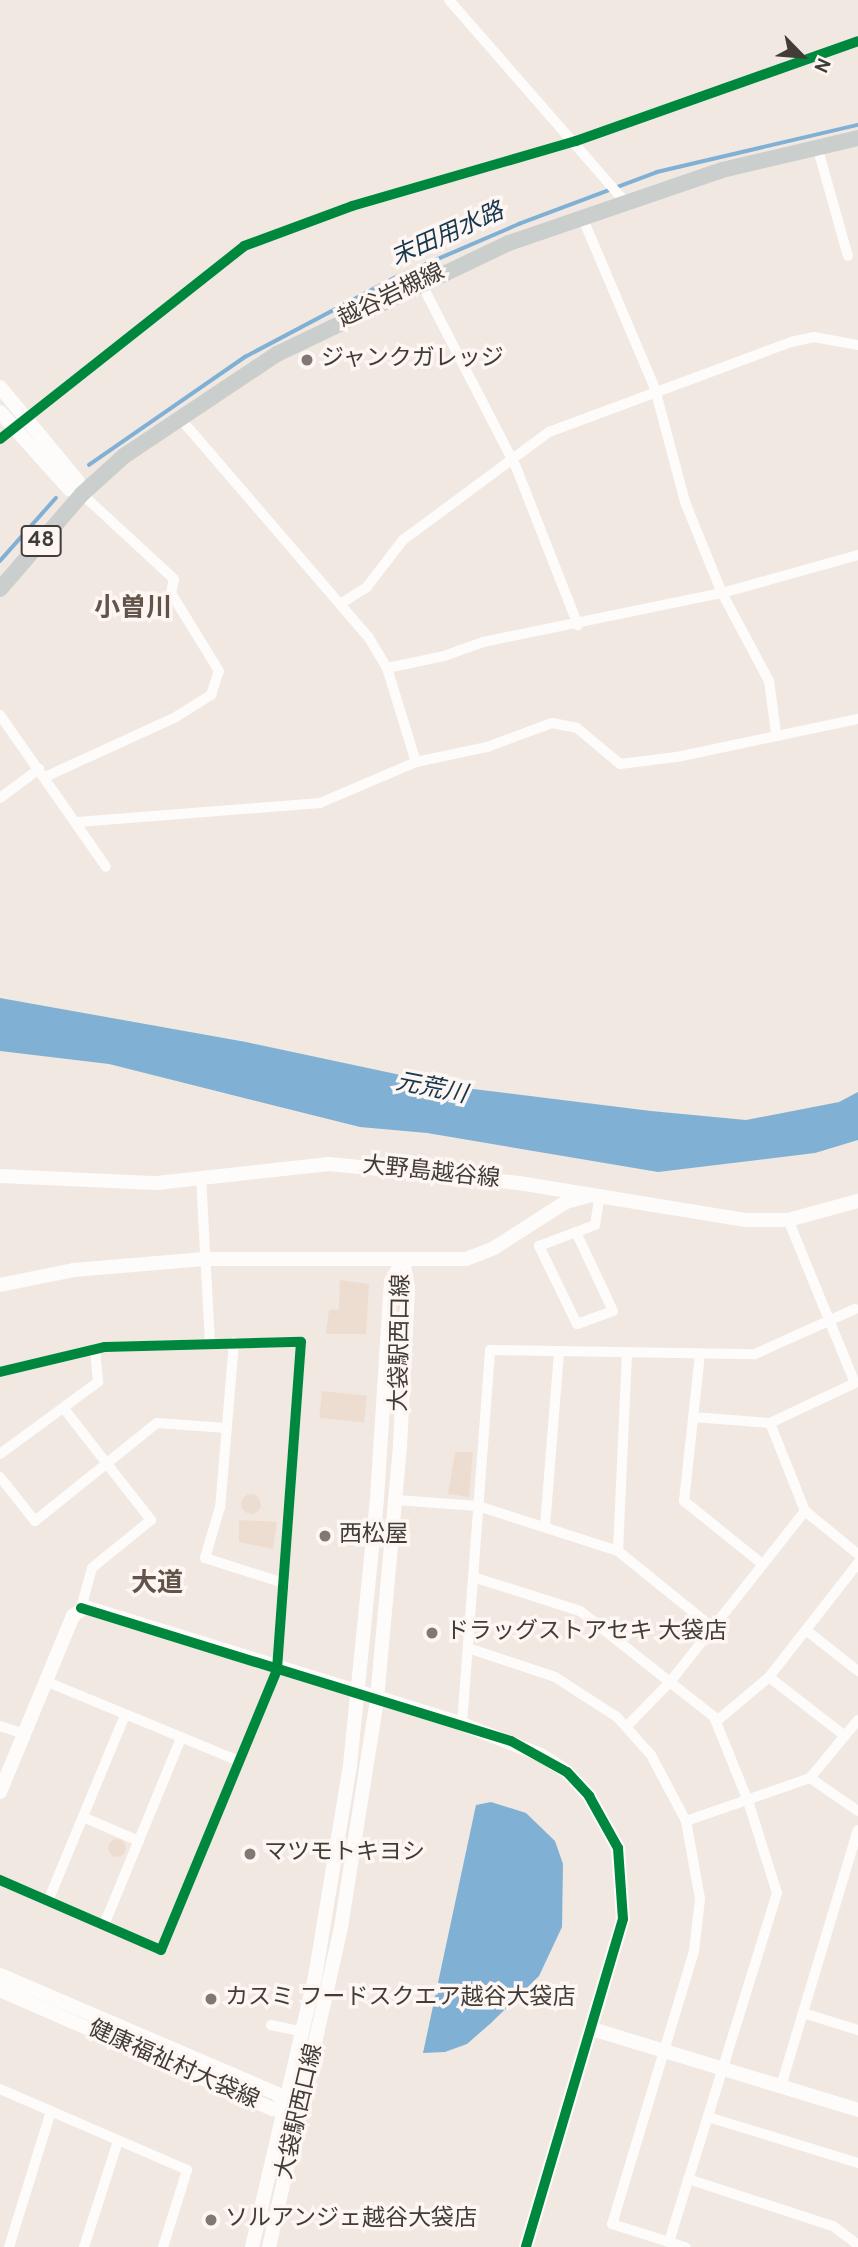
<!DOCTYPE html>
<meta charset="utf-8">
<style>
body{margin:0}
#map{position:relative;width:858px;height:2247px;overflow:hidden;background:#f1e8e2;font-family:Overpass,"Noto Sans JP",sans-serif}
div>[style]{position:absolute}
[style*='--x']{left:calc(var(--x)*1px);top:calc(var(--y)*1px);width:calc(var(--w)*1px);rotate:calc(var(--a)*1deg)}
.built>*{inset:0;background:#edddd1;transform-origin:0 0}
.round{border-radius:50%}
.water>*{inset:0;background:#80b1d5}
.stream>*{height:3.5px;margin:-1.75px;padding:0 1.75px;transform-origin:1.75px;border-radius:1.75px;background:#80b1d5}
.street>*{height:10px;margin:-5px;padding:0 5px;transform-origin:5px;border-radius:5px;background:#fdfcfb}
.secondary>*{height:14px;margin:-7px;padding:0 7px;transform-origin:7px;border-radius:7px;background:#fdfcfb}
.primary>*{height:16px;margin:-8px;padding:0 8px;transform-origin:8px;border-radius:8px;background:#cacfce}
.cycleway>*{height:10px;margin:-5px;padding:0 5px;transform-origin:5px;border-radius:5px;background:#00873e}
.dots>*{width:19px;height:19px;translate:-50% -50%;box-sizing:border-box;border:4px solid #fdf6f2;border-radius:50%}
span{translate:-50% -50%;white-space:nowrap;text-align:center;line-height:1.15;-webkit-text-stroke:7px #fdf6f2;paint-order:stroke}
.shield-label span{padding:2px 5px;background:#fdf6f2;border:2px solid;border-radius:5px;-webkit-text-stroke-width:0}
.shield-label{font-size:21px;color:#423c37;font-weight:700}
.street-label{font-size:23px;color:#423c37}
.poi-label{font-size:23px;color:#423c37}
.left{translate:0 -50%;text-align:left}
.water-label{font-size:24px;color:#16364d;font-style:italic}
.quarter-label{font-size:26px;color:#62544b;font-weight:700}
.north{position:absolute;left:767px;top:21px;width:70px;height:70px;-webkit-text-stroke:5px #fdf6f2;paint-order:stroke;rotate:115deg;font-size:19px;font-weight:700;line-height:28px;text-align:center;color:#423c37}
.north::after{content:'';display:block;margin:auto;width:24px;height:32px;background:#423c37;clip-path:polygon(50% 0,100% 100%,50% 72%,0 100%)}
</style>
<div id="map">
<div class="built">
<i style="clip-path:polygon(340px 1280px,369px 1284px,366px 1334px,326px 1334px,329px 1310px,339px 1309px)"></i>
<i style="left:322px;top:1391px;width:45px;height:27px;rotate:6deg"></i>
<i style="clip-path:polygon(455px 1452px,473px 1452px,469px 1497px,448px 1494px)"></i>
<i class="round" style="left:241px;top:1494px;width:20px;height:20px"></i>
<i style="clip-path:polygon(239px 1520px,277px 1522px,273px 1549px,239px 1542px)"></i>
<i class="round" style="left:108px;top:1839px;width:18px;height:18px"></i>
</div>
<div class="water">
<i style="clip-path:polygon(0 998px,246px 1042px,457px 1087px,651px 1111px,746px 1120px,839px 1102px,858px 1092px,858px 1140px,815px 1153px,658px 1172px,427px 1133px,360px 1127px,109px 1064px,0 1051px)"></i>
<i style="clip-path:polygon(491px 1802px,526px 1813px,555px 1841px,563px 1864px,562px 1927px,539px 1976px,491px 2023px,467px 2044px,445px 2052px,423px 2053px,476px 1805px)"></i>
</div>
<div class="stream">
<i style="--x:89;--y:465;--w:190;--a:-34.7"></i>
<i style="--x:245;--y:357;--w:171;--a:-27.9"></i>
<i style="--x:396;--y:277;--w:134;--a:-23.3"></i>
<i style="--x:519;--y:224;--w:147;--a:-20.6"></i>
<i style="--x:657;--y:172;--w:206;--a:-13.2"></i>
<i style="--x:0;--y:561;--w:84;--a:-48.4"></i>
</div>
<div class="street">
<i style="--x:449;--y:0;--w:269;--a:48.9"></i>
<i style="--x:817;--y:146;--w:114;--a:74.3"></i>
<i style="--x:583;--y:219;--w:185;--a:67"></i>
<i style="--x:655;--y:389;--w:117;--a:75.1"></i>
<i style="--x:685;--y:502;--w:98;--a:67.9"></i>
<i style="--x:722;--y:593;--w:100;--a:61.9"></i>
<i style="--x:769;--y:681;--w:52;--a:82.3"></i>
<i style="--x:421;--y:283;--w:207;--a:62.7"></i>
<i style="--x:516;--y:467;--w:170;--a:68.6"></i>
<i style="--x:179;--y:417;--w:291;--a:49.3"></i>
<i style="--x:369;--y:638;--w:35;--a:59"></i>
<i style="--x:387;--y:668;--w:98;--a:72.9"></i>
<i style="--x:0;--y:439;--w:311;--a:-38.3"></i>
<i style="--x:244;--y:246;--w:115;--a:-20.3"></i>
<i style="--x:352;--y:206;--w:233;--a:-16.2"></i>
<i style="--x:576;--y:141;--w:299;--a:-19.5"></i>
<i style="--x:340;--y:604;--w:31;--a:-32"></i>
<i style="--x:366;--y:588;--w:61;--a:-52.4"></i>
<i style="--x:403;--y:540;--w:182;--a:-36.5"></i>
<i style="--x:549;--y:432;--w:258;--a:-20.4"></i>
<i style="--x:791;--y:342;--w:24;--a:-12"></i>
<i style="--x:814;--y:337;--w:45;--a:10.3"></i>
<i style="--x:387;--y:668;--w:58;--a:-11.9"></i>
<i style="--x:444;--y:656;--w:41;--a:-19.7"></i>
<i style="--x:483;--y:642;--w:244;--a:-11.6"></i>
<i style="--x:722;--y:593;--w:141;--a:-15.6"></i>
<i style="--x:0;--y:715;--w:185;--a:55.1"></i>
<i style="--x:45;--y:777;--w:142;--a:-24.6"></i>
<i style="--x:174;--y:718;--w:44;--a:-31.9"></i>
<i style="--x:211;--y:695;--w:25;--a:-72"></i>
<i style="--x:219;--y:671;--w:92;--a:-121.6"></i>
<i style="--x:171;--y:593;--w:14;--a:-78"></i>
<i style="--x:174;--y:579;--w:125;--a:-137.3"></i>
<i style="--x:0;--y:798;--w:49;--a:-36.6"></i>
<i style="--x:78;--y:822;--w:243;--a:-4.5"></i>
<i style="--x:320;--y:803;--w:104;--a:-23.1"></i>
<i style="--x:416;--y:762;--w:73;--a:-11.9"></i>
<i style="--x:487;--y:747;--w:69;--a:-20.3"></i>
<i style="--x:552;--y:723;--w:25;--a:11"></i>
<i style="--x:577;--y:728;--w:56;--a:39.9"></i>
<i style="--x:620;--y:764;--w:57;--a:-7"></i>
<i style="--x:677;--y:757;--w:185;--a:-11.9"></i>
<i style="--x:201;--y:1177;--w:164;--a:86.9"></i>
<i style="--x:576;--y:1232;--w:87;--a:64.9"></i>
<i style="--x:613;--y:1311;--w:38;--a:160"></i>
<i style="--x:577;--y:1324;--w:87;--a:-116"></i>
<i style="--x:539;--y:1246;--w:60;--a:-20.6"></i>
<i style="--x:595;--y:1225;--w:31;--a:-81"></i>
<i style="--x:234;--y:1342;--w:166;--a:94.8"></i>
<i style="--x:220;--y:1507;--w:53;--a:106.4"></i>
<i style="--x:205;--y:1558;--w:83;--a:17.6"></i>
<i style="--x:700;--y:1354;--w:148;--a:96.2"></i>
<i style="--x:684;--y:1501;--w:99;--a:38.8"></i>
<i style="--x:0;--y:1372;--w:108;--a:-13.4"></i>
<i style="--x:105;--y:1347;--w:196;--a:-1.5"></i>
<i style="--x:301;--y:1342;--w:329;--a:94.2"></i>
<i style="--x:277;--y:1670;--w:303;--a:112.5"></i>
<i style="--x:161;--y:1950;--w:176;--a:-156.5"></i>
<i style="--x:65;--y:1410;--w:140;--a:52"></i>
<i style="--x:151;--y:1520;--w:76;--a:140.9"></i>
<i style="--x:92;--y:1568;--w:41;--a:105.4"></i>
<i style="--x:693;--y:1417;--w:77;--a:4.5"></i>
<i style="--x:770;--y:1423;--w:94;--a:-25.2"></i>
<i style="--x:855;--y:1383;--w:176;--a:-112.3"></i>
<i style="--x:770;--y:1423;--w:95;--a:68.3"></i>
<i style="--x:0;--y:1454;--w:122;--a:-36.3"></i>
<i style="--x:98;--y:1382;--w:33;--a:-95"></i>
<i style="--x:0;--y:1477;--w:56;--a:51.5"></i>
<i style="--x:35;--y:1521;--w:156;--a:-38.8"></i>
<i style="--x:157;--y:1423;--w:70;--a:4.1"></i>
<i style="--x:396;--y:1500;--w:82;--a:4.2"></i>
<i style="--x:478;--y:1506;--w:147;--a:17.8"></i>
<i style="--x:618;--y:1551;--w:122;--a:39"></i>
<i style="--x:545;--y:1526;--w:175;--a:-85.4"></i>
<i style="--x:618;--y:1551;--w:199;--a:-87.4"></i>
<i style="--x:473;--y:1577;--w:112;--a:17.6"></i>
<i style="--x:580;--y:1611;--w:171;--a:38.3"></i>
<i style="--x:714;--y:1717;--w:91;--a:68"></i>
<i style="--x:748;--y:1801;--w:96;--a:72.5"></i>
<i style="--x:777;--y:1893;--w:365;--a:107.2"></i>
<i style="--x:806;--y:1630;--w:66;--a:38.3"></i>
<i style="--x:468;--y:1648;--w:92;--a:18.4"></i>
<i style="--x:555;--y:1677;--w:74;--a:32.8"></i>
<i style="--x:617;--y:1717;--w:51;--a:48.2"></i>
<i style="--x:651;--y:1755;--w:75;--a:62.1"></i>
<i style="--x:686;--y:1821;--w:79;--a:79.8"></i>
<i style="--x:700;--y:1899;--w:52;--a:96.6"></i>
<i style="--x:694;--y:1951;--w:285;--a:106.7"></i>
<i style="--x:612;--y:2224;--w:77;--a:17.5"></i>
<i style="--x:769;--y:1677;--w:96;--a:37.8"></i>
<i style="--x:45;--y:1681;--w:210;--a:22.4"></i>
<i style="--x:718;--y:1720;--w:67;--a:-40.1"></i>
<i style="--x:769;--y:1677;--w:145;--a:-52"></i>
<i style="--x:462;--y:1724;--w:375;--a:-85.7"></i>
<i style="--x:490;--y:1350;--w:265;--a:0.9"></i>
<i style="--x:755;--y:1354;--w:110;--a:-24.2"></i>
<i style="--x:0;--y:1726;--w:25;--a:18"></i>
<i style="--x:627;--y:1726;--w:62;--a:-45.7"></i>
<i style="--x:670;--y:1682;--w:218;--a:-51.7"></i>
<i style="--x:805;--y:1511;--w:68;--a:39.1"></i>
<i style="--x:810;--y:1778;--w:58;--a:34.5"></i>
<i style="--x:83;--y:1817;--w:61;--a:23.2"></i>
<i style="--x:686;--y:1821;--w:131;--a:-19.1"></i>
<i style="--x:810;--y:1778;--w:75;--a:-50.4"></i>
<i style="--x:48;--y:1901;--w:201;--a:-67.5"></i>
<i style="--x:104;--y:1925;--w:202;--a:-67.6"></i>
<i style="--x:803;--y:2013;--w:58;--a:17.2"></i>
<i style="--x:271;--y:2025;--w:33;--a:12"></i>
<i style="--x:781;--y:2086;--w:267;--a:-73.3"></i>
<i style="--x:0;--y:2089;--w:204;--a:23.4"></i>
<i style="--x:187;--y:2170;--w:81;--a:107.3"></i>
<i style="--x:708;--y:2117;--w:157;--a:17"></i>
<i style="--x:688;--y:2179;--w:152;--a:18"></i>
<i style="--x:833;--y:2226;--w:31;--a:37"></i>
<i style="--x:9;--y:2247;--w:142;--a:-72.8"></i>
<i style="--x:84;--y:2247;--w:111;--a:-72.2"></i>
</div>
<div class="secondary">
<i style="--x:0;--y:387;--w:121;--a:50.4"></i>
<i style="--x:77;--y:480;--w:15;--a:70"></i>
<i style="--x:0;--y:412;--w:103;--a:48.1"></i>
<i style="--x:69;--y:489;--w:14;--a:21"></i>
<i style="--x:0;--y:1176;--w:157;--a:2.6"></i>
<i style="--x:157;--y:1183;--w:173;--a:-6.3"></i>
<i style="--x:329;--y:1164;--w:191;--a:5.7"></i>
<i style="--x:519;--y:1183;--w:230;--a:9.3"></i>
<i style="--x:746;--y:1220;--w:42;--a:0"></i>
<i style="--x:788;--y:1220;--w:73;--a:-15.2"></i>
<i style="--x:0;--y:1285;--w:76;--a:-11.5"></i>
<i style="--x:74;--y:1270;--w:131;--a:-4.8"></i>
<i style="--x:205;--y:1259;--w:261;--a:0"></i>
<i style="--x:466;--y:1259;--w:30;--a:-21"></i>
<i style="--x:494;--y:1248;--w:85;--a:-32.6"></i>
<i style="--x:566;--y:1202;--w:23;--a:-15"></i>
<i style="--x:0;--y:1792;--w:191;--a:-67.5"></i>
<i style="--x:73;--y:1616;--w:15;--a:-37"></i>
<i style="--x:85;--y:1607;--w:395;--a:17.2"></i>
<i style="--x:462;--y:1724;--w:85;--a:21.4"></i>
<i style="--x:541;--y:1755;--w:31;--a:33"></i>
<i style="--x:567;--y:1772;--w:33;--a:47"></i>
<i style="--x:589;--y:1796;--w:60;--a:60.9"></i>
<i style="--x:618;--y:1848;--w:71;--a:86"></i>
<i style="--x:623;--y:1919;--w:342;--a:106.5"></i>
<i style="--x:0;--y:1975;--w:301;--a:23.2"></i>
<i style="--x:277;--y:2094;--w:23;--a:45"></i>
<i style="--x:0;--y:1990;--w:297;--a:23.6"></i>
<i style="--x:272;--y:2109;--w:15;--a:-8"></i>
<i style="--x:592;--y:2029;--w:278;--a:16.9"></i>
<i style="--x:252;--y:2247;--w:277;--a:-76.9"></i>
<i style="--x:315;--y:1977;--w:215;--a:-80.6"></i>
<i style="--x:350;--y:1765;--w:268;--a:-84.2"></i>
<i style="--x:377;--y:1498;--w:217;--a:-86.3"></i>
<i style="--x:391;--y:1281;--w:23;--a:-59"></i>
<i style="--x:269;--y:2247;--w:328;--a:-77.3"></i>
<i style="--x:341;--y:1927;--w:231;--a:-81"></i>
<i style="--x:377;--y:1699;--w:254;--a:-84.8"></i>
<i style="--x:400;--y:1446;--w:158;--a:-87.1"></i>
<i style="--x:408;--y:1288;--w:27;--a:-100"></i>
</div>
<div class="primary">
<i style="--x:0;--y:589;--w:125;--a:-49.2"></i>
<i style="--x:82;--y:494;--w:57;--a:-42.1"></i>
<i style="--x:124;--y:456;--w:184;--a:-33.7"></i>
<i style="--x:277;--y:354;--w:257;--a:-25.6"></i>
<i style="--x:509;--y:243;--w:225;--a:-18.9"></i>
<i style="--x:722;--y:170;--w:140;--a:-13.2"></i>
</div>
<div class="cycleway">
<i style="--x:0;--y:439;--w:311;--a:-38.3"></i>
<i style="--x:244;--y:246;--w:115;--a:-20.3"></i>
<i style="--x:352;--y:206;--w:233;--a:-16.2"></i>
<i style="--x:576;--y:141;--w:299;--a:-19.5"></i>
<i style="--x:0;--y:1372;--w:108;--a:-13.4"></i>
<i style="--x:105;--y:1347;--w:196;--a:-1.5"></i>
<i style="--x:301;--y:1342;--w:329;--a:94.2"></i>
<i style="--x:277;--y:1670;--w:303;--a:112.5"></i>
<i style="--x:161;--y:1950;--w:176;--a:-156.5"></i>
<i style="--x:81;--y:1608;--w:450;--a:17.2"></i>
<i style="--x:511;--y:1741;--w:64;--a:29"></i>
<i style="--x:567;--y:1772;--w:33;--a:47"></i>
<i style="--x:589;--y:1796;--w:60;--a:60.9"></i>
<i style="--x:618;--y:1848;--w:71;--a:86"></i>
<i style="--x:623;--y:1919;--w:342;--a:106.5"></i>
</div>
<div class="dots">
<i style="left:307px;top:360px;background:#7f7873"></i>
<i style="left:325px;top:1536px;background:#7f7873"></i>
<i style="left:432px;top:1633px;background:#7f7873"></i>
<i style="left:250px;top:1854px;background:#7f7873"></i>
<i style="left:211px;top:1999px;background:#7f7873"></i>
<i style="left:211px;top:2220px;background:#7f7873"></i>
</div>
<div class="shield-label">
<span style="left:41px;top:541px">48</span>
</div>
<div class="street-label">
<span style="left:392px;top:297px;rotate:-26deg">越谷岩槻線</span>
<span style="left:431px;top:1174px;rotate:6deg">大野島越谷線</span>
<span style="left:402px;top:1343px;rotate:-89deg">大袋駅西口線</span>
<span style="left:173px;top:2066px;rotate:24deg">健康福祉村大袋線</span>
<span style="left:301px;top:2112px;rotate:-77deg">大袋駅西口線</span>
</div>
<div class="poi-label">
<span class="left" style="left:321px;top:360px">ジャンクガレッジ</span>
<span class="left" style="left:339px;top:1536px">西松屋</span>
<span class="left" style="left:446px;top:1633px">ドラッグストアセキ 大袋店</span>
<span class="left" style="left:264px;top:1854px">マツモトキヨシ</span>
<span class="left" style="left:225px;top:1999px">カスミ フードスクエア越谷大袋店</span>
<span class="left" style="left:225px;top:2220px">ソルアンジェ越谷大袋店</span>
</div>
<div class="water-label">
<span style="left:448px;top:236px;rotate:-24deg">末田用水路</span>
<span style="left:431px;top:1090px;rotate:11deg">元荒川</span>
</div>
<div class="quarter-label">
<span style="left:133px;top:610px">小曽川</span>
<span style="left:157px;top:1585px">大道</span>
</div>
<div class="north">N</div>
</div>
